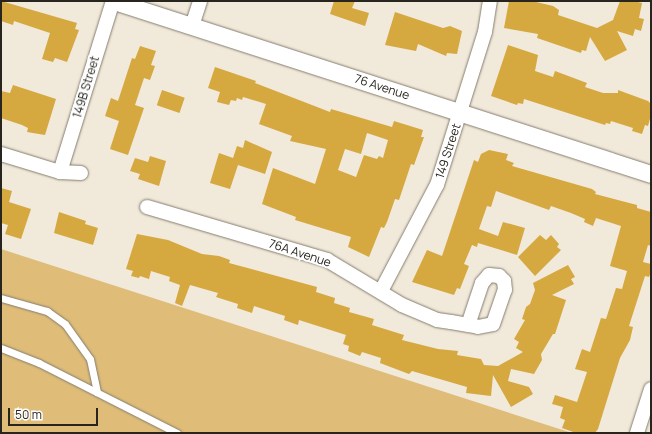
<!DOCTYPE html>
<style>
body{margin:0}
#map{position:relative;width:652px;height:434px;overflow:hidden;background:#f1e9da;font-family:Manrope,sans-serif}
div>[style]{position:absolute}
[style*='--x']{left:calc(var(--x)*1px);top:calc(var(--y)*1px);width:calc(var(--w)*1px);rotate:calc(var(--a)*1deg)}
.green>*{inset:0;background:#dfbd78}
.building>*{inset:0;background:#d6a840;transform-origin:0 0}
.roads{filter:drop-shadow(0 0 1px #847d6f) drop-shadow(0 0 1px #847d6f)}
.service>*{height:7px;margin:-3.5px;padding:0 3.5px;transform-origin:3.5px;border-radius:3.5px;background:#fff}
.minor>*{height:14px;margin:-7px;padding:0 7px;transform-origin:7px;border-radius:7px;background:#fff}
.tertiary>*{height:17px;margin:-8.5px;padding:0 8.5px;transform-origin:8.5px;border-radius:8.5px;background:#fff}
span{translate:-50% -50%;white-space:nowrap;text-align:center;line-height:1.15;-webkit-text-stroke:4px #fff;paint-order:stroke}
.street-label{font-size:12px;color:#28251f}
.frame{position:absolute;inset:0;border:2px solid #28251f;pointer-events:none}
.scale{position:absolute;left:8px;top:408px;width:90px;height:18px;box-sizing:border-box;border:2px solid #28251f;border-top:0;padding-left:5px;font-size:12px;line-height:14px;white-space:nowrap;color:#28251f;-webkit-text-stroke:3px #fff;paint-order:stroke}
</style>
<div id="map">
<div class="green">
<i style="clip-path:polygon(1px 249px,572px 433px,1px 433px)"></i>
</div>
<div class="building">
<i style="clip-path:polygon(1px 1px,77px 23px,75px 29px,79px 30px,67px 62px,55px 58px,53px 62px,42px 59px,50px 33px,14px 21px,13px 25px,1px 21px)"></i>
<i style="clip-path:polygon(334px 1px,355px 1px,352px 8px,369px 13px,365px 26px,330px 14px)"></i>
<i style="clip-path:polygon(509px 1px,532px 1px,553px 6px,559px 10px,558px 15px,597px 28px,613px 20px,620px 1px,634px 1px,642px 3px,639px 18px,644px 19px,641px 31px,635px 29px,633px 36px,617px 31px,627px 50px,605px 61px,590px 37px,586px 51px,582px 50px,581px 53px,537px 38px,538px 34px,504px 28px)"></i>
<i style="clip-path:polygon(395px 12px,443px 28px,450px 26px,462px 31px,457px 54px,447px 53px,446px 56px,418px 44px,416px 51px,385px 45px)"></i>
<i style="clip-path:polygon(508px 45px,538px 55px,535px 71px,553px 77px,555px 71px,587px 83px,585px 87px,603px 93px,618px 93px,618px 90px,648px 101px,651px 104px,651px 115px,648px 126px,645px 125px,642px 134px,632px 131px,633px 128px,611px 121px,610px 124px,606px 123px,605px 125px,524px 99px,523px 104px,518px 103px,517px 105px,491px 96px)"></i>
<i style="clip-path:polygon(140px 46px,156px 51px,151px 65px,155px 66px,150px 80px,144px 78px,135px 105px,144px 108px,128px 155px,110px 149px,119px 121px,105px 116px,111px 98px,118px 101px,132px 58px,135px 59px)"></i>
<i style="clip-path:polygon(evenodd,215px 67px,256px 81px,255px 83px,330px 112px,331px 109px,392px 127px,394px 121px,423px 130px,421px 137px,424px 137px,414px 165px,411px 164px,399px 200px,395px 199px,387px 222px,384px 228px,381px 227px,369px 257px,348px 247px,351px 237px,295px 220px,296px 217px,262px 204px,273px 168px,315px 184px,326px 149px,290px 141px,292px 136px,259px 124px,266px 104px,243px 97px,242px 100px,237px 98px,236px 101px,231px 100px,229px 105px,217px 102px,220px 92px,208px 88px,215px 67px,367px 133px,388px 140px,383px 158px,379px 156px,377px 159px,364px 155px,356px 177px,338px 170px,345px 149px,361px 154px,367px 133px)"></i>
<i style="clip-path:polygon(13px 85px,56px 99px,45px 135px,27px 132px,28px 128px,22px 125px,1px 118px,1px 91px,10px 93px)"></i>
<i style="left:162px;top:90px;width:24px;height:16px;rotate:19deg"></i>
<i style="clip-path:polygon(245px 140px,272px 152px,265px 174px,238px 165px,230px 189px,210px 183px,219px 153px,233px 158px,237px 146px,243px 148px)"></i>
<i style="clip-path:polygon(489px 150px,508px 154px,506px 160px,514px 163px,512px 166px,592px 189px,596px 192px,595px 194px,637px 205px,637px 208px,651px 212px,651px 246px,648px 245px,643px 262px,651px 264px,651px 272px,649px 277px,645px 276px,629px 326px,633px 327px,630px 340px,620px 358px,598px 429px,595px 433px,576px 433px,562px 428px,565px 420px,560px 418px,563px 407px,552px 404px,555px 395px,577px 402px,587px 372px,575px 369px,582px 349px,590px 352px,601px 318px,606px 319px,616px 288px,622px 289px,627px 271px,610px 266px,621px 226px,596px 218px,593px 226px,584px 222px,585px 219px,571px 213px,551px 206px,549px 210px,496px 191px,491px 207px,487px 206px,479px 229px,498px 236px,503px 222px,525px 228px,517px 255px,478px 243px,477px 247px,472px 245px,464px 264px,469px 266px,460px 289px,457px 288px,454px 295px,412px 282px,427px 250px,442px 256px,474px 160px,478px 162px,481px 154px)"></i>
<i style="clip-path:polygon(150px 156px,166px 161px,159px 186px,138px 179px,140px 174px,130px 171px,135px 158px,148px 162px)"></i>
<i style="clip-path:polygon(1px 188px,12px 191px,9px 202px,31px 209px,21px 239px,5px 234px,8px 225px,1px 223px)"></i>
<i style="clip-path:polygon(59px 212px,86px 221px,85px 224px,98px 228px,93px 245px,54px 233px)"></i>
<i style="clip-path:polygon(137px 234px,168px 240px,202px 254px,219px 256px,230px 260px,229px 263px,317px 287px,316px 292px,335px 298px,334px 303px,350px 308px,349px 312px,374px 319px,372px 325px,404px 335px,402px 340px,438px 349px,458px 351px,457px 355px,481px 359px,484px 365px,498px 366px,523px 352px,516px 348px,519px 342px,514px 339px,525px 320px,522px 319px,526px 307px,530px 304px,535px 290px,533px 283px,568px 265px,575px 277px,571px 279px,574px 284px,552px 295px,566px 300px,555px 334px,553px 334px,541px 354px,542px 360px,534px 374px,511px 369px,508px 381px,529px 387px,533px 394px,511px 407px,493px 375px,491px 396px,466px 393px,467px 387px,412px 371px,409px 374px,380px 363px,381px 358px,362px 352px,360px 356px,348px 351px,349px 346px,343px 344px,346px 335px,299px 320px,298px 325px,284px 320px,285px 316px,254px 306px,252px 313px,237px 308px,238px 304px,216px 297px,218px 293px,190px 285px,182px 306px,175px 303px,180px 285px,169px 281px,170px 277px,151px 271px,149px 279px,140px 276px,139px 278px,131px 276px,133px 271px,126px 269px)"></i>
<i style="clip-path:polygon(540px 235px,546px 240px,551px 235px,559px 244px,557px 247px,561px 250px,535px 276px,518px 257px)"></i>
</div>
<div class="roads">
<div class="service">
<i style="--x:1;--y:298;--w:48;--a:15.8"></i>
<i style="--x:47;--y:311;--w:22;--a:36"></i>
<i style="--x:65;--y:324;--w:43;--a:54.5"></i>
<i style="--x:90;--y:359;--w:34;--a:78"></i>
<i style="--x:1;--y:348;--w:41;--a:21.5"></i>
<i style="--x:39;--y:363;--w:155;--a:26.9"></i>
</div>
<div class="minor">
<i style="--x:192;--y:26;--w:26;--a:-72"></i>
<i style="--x:1;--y:154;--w:62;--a:17"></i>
<i style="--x:60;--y:172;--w:21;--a:3"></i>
<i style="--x:60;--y:172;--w:179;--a:-72.8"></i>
<i style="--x:147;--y:207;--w:188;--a:16.4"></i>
<i style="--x:327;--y:260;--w:87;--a:31"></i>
<i style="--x:402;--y:305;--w:38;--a:23"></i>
<i style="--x:437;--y:320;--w:14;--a:8"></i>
<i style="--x:451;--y:322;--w:27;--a:10"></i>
<i style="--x:478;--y:327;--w:15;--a:-11"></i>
<i style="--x:493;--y:324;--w:36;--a:-71"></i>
<i style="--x:505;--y:290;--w:9;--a:-96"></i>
<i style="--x:504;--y:281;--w:7;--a:-135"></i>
<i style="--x:499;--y:276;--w:10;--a:-174"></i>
<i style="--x:489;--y:275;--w:11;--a:131"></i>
<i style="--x:482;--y:283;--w:44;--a:108.4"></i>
<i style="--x:381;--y:291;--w:120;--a:-62.2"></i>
<i style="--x:437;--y:185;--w:160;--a:-72.6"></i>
<i style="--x:485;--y:32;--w:31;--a:-81"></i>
<i style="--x:637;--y:433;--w:46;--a:-72.3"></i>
</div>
<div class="tertiary">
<i style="--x:114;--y:1;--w:564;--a:17.86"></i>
</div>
</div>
<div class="street-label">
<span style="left:86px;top:87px;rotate:-73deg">149B Street</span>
<span style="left:382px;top:87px;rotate:18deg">76 Avenue</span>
<span style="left:448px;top:151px;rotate:-72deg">149 Street</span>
<span style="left:300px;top:253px;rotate:18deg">76A Avenue</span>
</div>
<div class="frame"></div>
<div class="scale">50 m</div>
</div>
